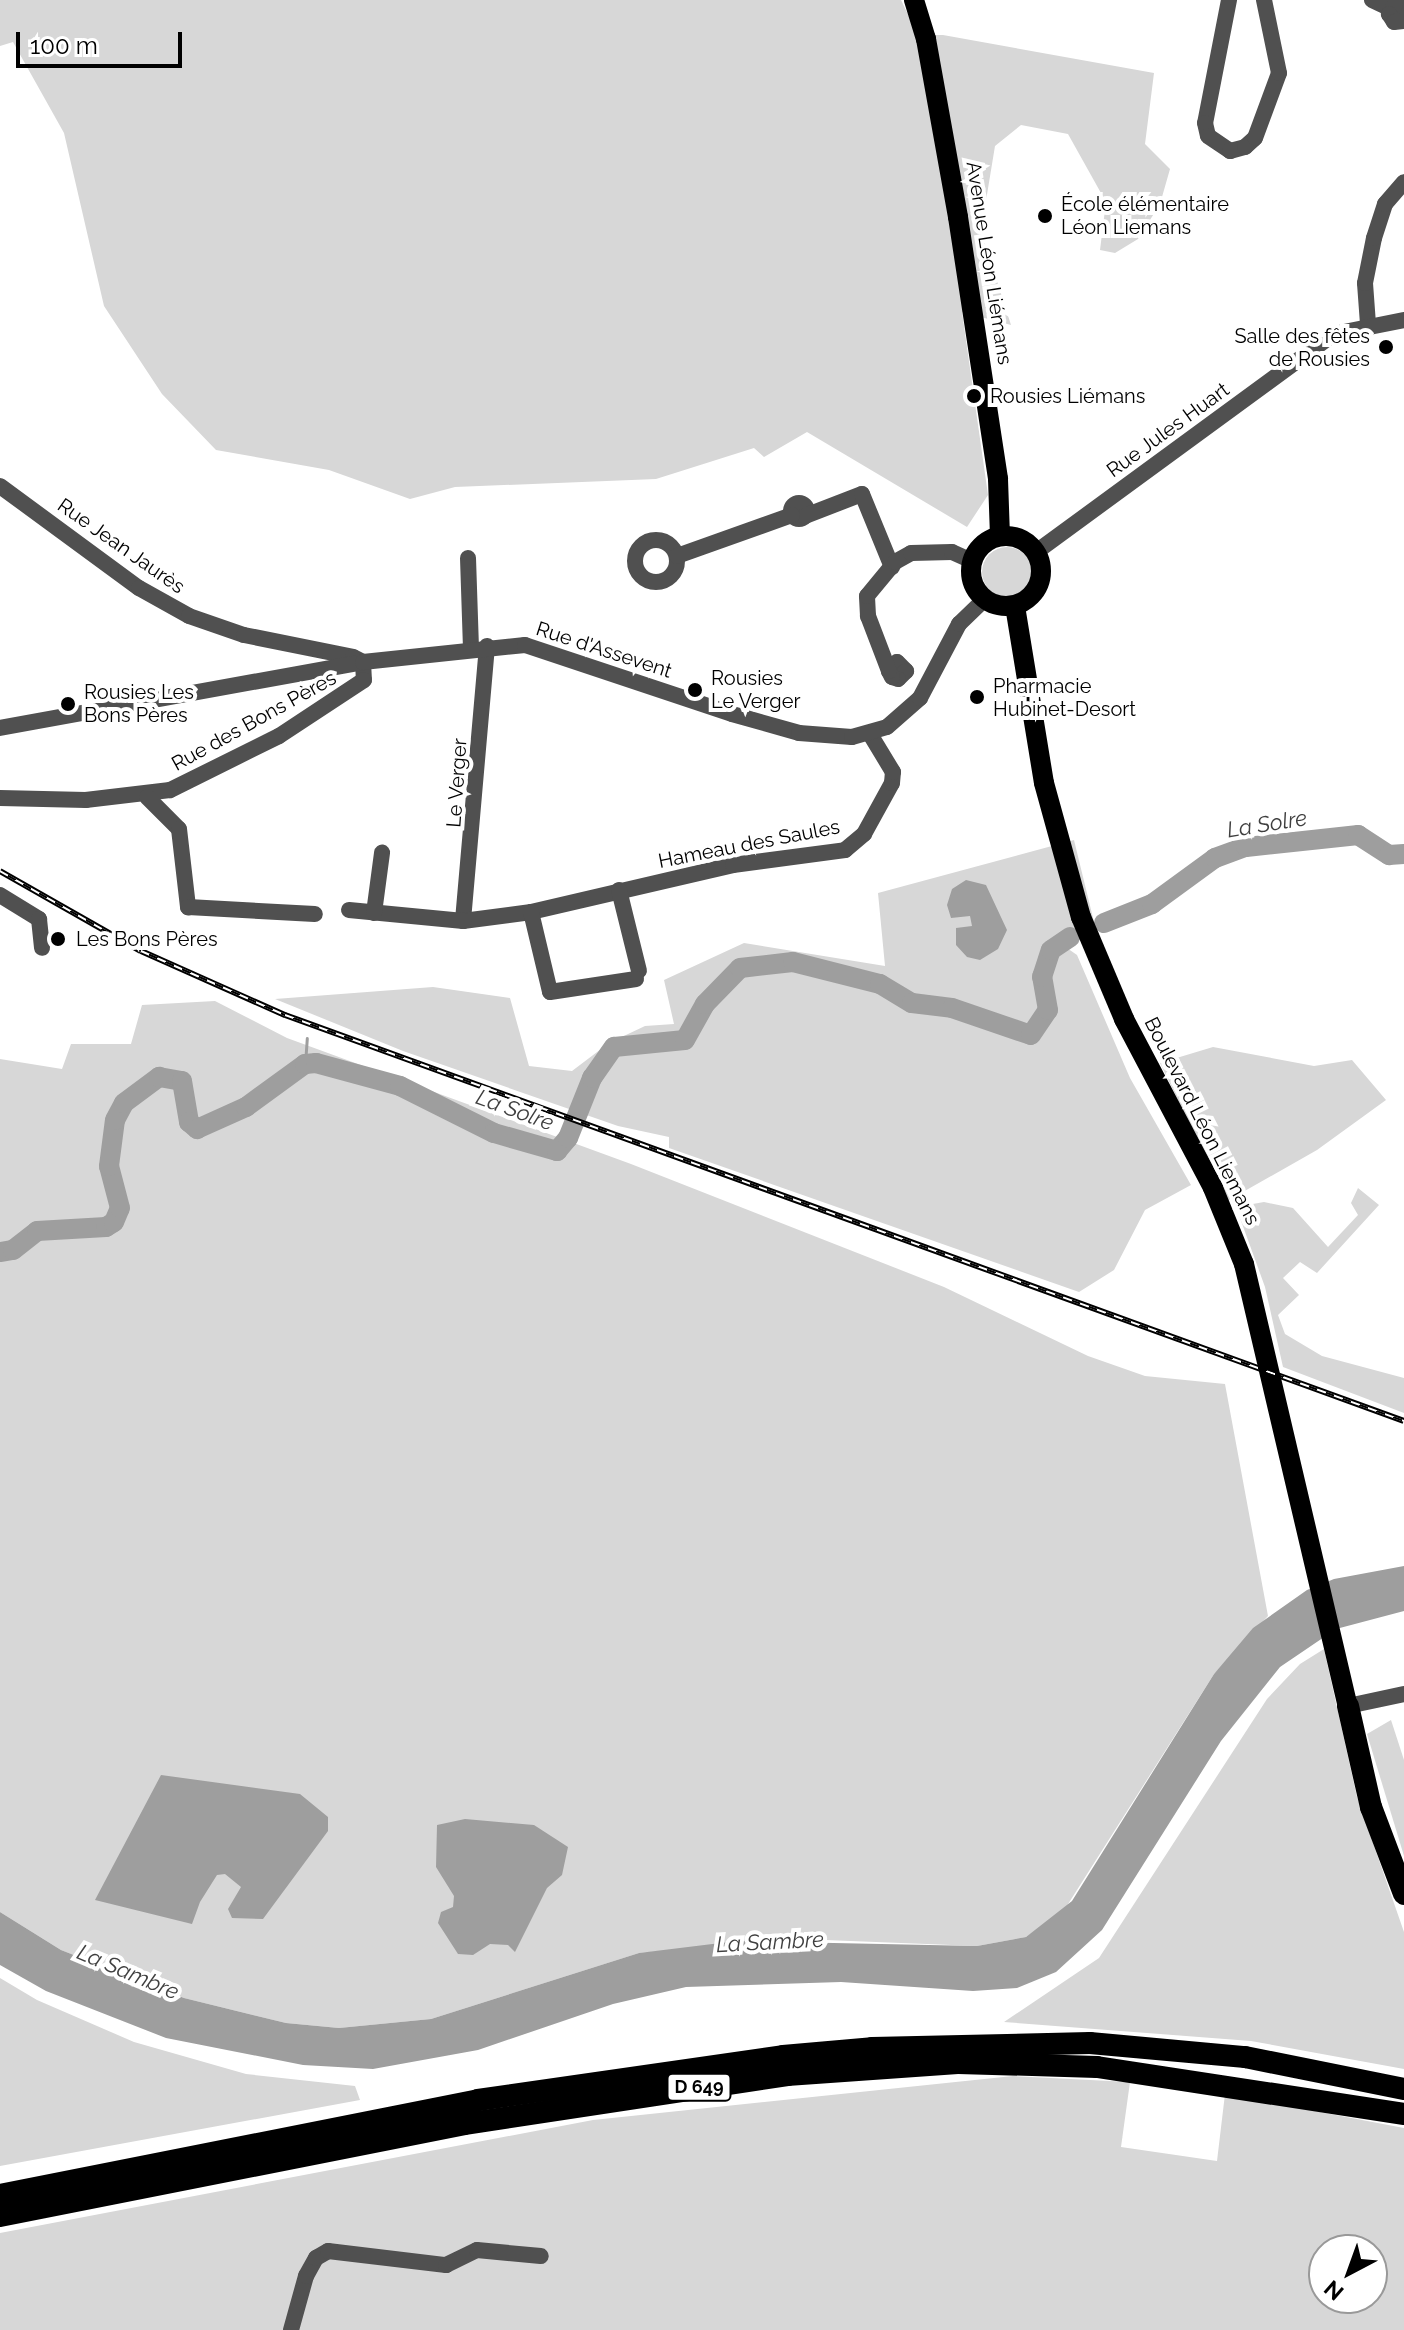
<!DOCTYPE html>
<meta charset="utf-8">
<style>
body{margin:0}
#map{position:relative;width:1404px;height:2330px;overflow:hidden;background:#fff;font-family:Raleway,sans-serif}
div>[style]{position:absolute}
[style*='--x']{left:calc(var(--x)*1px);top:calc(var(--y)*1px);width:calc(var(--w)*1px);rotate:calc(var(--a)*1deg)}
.green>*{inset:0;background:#d7d7d7}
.round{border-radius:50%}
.water>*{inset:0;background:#9e9e9e}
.stream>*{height:3px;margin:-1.5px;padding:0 1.5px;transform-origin:1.5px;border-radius:1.5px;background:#9e9e9e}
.river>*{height:20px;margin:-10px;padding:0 10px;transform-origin:10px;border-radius:10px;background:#9e9e9e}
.minor>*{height:16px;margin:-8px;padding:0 8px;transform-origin:8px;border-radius:8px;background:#505050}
.minor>.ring{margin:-8px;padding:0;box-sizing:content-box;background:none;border:16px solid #505050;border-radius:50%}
.major>*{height:20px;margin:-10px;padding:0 10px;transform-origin:10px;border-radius:10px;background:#000}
.major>.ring{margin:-10px;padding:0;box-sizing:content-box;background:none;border:20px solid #000;border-radius:50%}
.highway>*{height:22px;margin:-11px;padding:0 11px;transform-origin:11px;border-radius:11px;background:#000}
.rail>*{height:6px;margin-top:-3px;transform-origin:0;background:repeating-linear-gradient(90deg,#fff 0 9px,#000 0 18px);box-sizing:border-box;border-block:2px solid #000}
.dots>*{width:22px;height:22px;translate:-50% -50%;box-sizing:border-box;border:4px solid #fff;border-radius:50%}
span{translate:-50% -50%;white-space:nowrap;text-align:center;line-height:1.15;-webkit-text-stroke:8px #fff;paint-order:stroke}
.shield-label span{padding:2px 6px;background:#fff;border:2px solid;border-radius:6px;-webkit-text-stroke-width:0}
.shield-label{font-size:18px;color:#000;font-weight:700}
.poi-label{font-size:20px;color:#000}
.left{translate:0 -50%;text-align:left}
.right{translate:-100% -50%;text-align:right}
.street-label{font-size:20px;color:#000}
.water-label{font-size:22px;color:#3f3f3f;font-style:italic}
.north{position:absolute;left:1308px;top:2234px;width:80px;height:80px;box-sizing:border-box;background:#fff;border:2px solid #999;border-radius:50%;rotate:221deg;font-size:22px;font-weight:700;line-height:32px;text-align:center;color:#000}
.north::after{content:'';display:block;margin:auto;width:28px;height:36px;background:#000;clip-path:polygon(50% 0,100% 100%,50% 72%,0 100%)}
.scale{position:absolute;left:16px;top:32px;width:166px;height:36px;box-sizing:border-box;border:4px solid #000;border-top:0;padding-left:10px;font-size:24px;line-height:28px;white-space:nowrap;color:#000;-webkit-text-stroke:6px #fff;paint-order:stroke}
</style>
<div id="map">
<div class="green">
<i style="clip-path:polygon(0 0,901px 0,918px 35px,943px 35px,1154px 73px,1145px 144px,1170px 169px,1160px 204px,1138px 239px,1115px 253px,1100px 250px,1106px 202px,1068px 134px,1021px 125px,995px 146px,981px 231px,1011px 325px,962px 312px,988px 495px,967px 527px,807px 432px,764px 457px,754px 448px,656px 479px,455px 487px,410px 499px,329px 470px,216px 450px,162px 394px,104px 306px,64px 133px,13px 42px,0 46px)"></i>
<i class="round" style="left:982px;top:547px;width:50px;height:50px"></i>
<i style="clip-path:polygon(1074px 840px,1094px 922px,1054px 939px,1077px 955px,1130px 1078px,1191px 1185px,1145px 1210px,1114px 1270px,1079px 1292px,669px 1148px,669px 1137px,618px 1126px,403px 1051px,275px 999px,433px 987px,510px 998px,529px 1066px,572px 1071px,609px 1043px,645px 1026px,674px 1024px,664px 980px,744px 943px,885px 966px,878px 893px)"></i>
<i style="clip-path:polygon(215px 1001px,287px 1038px,631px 1164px,944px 1287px,1088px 1356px,1145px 1376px,1225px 1384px,1268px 1616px,1214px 1674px,1063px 1912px,1026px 1937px,977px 1946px,800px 1939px,639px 1953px,431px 2019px,339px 2028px,286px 2023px,184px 1998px,61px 1950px,0 1912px,0 1059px,62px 1069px,71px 1044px,131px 1044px,142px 1005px)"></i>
<i style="clip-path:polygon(1213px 1047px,1314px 1066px,1352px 1060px,1386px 1100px,1317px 1150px,1227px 1201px,1160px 1063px)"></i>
<i style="clip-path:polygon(1358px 1188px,1379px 1205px,1317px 1273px,1300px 1262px,1283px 1278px,1299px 1295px,1278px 1315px,1285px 1334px,1322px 1356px,1404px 1378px,1404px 1413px,1283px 1367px,1265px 1287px,1236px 1207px,1264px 1202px,1293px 1208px,1328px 1247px,1358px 1215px,1351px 1203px)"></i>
<i style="clip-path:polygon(1324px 1649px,1357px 1797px,1404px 1932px,1404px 2069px,1251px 2041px,1004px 2022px,1099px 1958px,1267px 1699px,1300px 1664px)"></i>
<i style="clip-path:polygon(1391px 1720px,1404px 1760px,1404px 1856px,1367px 1734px)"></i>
<i style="clip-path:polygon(0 1978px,37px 2000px,134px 2042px,246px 2074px,355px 2086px,360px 2100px,0 2166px)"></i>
<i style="clip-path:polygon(evenodd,1013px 2076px,1130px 2082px,1121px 2147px,1217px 2161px,1225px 2094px,1404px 2128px,1404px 2330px,0 2330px,0 2233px,593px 2120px,1013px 2076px,1324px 2250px,1372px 2250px,1372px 2298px,1324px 2298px,1324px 2250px)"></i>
</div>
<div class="water">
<i style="clip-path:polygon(966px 880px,986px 885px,1007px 930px,998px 949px,980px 960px,967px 957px,956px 945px,956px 928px,972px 926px,970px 916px,951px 918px,947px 905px,952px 889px)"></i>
<i style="clip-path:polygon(1404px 1566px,1404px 1611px,1336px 1629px,1280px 1667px,1221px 1741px,1102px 1930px,1056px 1972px,1017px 1988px,973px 1991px,841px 1982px,686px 1987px,613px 2004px,478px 2050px,373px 2069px,303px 2065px,166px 2038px,46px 1991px,0 1965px,0 1912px,61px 1950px,184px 1998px,286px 2023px,339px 2028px,431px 2019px,639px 1953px,737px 1941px,977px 1946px,1026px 1937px,1072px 1901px,1214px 1674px,1253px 1628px,1307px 1590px,1334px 1579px)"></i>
<i style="clip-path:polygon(161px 1775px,300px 1794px,328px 1817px,328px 1831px,263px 1919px,232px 1918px,228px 1909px,241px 1887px,225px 1874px,217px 1875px,200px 1902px,192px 1924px,95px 1900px)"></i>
<i style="clip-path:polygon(465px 1819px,534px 1825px,568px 1847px,562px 1875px,547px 1888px,515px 1952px,508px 1945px,490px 1944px,473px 1955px,458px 1954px,438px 1923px,441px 1912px,453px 1907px,454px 1896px,436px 1867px,437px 1825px)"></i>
</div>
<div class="stream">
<i style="--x:305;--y:1064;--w:26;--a:-86"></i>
</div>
<div class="river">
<i style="--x:1104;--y:923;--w:52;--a:-21.6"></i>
<i style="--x:1152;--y:904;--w:78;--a:-36.1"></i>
<i style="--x:1215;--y:858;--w:33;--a:-20"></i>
<i style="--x:1246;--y:847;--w:113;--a:-6.1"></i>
<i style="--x:1358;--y:835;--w:37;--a:33"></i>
<i style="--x:1389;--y:855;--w:15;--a:-4"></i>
<i style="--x:0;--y:1252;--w:13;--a:-9"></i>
<i style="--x:13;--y:1250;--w:31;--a:-38"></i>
<i style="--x:37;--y:1231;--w:69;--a:-3.3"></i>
<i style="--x:106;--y:1227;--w:9;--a:-32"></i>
<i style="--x:114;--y:1222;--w:15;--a:-67"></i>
<i style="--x:120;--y:1208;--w:43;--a:-104.7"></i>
<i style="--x:109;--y:1166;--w:46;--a:-82.6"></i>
<i style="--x:115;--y:1120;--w:19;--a:-62"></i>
<i style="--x:124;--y:1103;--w:44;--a:-36.6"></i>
<i style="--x:159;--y:1077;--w:23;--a:10"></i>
<i style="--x:182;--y:1081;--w:42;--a:80.3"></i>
<i style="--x:189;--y:1122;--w:11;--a:41"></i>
<i style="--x:197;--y:1129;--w:54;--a:-24.2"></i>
<i style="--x:246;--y:1107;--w:73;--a:-36.1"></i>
<i style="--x:305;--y:1064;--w:11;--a:-5"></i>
<i style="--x:316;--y:1063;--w:87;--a:15.3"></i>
<i style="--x:400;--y:1086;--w:105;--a:26.6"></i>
<i style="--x:494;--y:1133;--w:66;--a:15.9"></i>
<i style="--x:557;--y:1151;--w:17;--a:-50"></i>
<i style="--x:568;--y:1138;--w:65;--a:-68.2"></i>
<i style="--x:592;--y:1078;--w:38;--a:-55"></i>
<i style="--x:614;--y:1047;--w:71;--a:-5.6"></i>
<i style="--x:685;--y:1040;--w:41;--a:-60.9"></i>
<i style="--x:705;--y:1004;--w:50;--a:-45.8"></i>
<i style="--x:740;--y:968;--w:53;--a:-6.5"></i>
<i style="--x:793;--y:962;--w:90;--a:14.2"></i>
<i style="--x:880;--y:984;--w:37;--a:31"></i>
<i style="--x:912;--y:1003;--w:40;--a:7.1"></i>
<i style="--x:952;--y:1008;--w:83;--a:18.9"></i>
<i style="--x:1031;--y:1035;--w:30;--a:-56"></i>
<i style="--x:1048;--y:1010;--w:34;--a:-100"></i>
<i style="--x:1042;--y:977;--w:28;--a:-72"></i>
<i style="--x:1051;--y:950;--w:23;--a:-34"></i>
</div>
<div class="minor">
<i style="--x:1229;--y:0;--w:125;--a:101"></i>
<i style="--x:1205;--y:123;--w:13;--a:77"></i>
<i style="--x:1208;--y:136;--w:27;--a:34"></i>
<i style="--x:1230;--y:151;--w:16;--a:-15"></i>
<i style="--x:1245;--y:147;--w:13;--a:-42"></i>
<i style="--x:1255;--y:138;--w:69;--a:-69.7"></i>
<i style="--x:1279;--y:73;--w:75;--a:-101.6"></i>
<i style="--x:1372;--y:0;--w:21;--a:25"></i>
<i style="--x:1404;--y:7;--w:9;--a:-167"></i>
<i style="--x:1395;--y:5;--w:11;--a:124"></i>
<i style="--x:1389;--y:14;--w:9;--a:58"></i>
<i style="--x:1394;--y:22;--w:10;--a:-6"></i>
<i style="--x:1368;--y:324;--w:41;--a:-94.2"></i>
<i style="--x:1365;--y:283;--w:46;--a:-78.7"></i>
<i style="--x:1374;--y:238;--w:36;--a:-72"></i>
<i style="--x:1385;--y:204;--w:29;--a:-49"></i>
<i style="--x:0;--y:486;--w:172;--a:36.3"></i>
<i style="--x:139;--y:588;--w:57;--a:29.2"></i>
<i style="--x:189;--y:616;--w:58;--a:19.1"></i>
<i style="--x:244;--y:635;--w:111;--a:11.4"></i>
<i style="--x:353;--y:657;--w:11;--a:27"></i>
<i style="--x:363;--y:662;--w:18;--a:87"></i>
<i style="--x:364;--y:680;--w:102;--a:146.6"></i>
<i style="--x:279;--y:736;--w:122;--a:153.6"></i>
<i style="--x:170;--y:790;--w:85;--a:173.2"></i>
<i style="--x:86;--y:800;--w:86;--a:-178.7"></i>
<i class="ring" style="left:791px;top:503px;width:0;height:0"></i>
<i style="--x:805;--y:516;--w:61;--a:-21.1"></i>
<i style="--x:862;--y:494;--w:79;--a:67.7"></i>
<i class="ring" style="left:635px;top:540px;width:26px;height:26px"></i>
<i style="--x:1036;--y:552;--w:369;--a:-36.2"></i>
<i style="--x:1334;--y:334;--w:71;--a:-11.3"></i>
<i style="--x:677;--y:556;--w:122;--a:-19.6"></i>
<i style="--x:468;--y:558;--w:89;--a:88.1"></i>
<i style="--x:487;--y:646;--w:276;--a:95"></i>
<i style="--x:463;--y:921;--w:69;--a:-7.5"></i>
<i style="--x:531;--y:912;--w:207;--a:-13.1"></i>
<i style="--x:733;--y:865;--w:113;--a:-7.6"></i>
<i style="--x:845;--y:850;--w:25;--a:-40"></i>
<i style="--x:864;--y:834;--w:58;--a:-61.2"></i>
<i style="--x:892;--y:783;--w:11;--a:-85"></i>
<i style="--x:893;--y:772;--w:44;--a:-121.2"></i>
<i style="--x:889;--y:671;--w:12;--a:-48"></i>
<i style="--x:897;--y:662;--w:13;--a:45"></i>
<i style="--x:906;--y:671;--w:11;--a:135"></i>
<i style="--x:898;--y:679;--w:6;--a:-162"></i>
<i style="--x:892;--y:677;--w:7;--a:-117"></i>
<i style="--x:889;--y:671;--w:59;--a:-110.9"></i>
<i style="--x:868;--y:616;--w:20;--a:-93"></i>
<i style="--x:867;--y:596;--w:44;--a:-50.5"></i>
<i style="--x:895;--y:562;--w:18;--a:-29"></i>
<i style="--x:911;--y:553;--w:41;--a:-1.4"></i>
<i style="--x:952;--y:552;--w:22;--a:24"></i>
<i style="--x:0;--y:728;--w:369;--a:-10.3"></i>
<i style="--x:363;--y:662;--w:163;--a:-6"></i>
<i style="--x:525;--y:645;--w:218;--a:18.4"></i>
<i style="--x:732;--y:714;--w:70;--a:15.8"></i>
<i style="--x:799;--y:733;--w:53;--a:4.3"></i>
<i style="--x:852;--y:737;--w:36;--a:-16"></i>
<i style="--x:887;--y:727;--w:44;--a:-41.3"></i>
<i style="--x:920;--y:698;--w:84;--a:-62.2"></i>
<i style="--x:959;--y:624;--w:36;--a:-44"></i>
<i style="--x:147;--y:797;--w:45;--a:45"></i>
<i style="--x:179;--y:829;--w:79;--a:83.4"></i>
<i style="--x:188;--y:907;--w:127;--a:3.2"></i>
<i style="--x:619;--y:890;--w:83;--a:76.1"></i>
<i style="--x:0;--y:895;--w:46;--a:31.6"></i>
<i style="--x:39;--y:919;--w:29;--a:84"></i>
<i style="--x:349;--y:910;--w:115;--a:5.5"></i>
<i style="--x:531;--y:912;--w:82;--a:76.6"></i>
<i style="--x:550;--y:992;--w:87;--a:-8.6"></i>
<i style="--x:374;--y:913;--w:61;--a:-82.4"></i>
<i style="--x:1348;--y:1706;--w:57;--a:-12.1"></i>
<i style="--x:291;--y:2330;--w:56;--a:-74.5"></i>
<i style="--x:306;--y:2276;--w:21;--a:-61"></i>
<i style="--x:316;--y:2258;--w:14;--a:-30"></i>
<i style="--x:328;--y:2251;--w:119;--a:6.8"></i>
<i style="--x:446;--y:2265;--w:34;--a:-26"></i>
<i style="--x:477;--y:2250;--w:64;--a:5.4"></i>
</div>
<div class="major">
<i style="--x:914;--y:0;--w:41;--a:72.9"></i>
<i style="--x:926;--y:39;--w:181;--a:79.8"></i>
<i style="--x:958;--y:217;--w:265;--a:81.3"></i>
<i style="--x:998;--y:479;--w:57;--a:88"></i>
<i class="ring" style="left:971px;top:536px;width:50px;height:50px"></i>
<i style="--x:1015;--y:606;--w:179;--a:80.7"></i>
<i style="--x:1044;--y:783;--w:139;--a:74.6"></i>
<i style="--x:1081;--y:917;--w:111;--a:67.1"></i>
<i style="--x:1124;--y:1019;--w:191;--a:62.2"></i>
<i style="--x:1213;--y:1188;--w:82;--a:67.8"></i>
<i style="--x:1244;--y:1264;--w:454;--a:76.8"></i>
</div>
<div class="highway">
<i style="--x:1348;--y:1706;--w:104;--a:77.2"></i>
<i style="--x:1371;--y:1807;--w:93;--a:69.2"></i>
<i style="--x:0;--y:2195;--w:487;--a:-11.2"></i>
<i style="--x:478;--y:2100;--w:308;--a:-8.2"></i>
<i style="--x:783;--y:2056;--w:89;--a:-5.1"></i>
<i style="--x:872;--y:2048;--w:218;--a:-1.3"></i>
<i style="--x:1090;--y:2043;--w:156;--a:5.2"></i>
<i style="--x:1245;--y:2057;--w:162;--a:11.4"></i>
<i style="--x:0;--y:2216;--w:473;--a:-11.2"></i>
<i style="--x:464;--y:2124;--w:327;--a:-8.6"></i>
<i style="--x:787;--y:2075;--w:171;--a:-4"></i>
<i style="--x:958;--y:2063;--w:139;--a:1.6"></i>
<i style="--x:1097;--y:2067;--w:311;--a:8.7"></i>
</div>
<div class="rail">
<i style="--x:0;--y:871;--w:162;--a:29.6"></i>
<i style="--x:141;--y:951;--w:158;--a:24"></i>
<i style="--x:285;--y:1015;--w:1190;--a:19.94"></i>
</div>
<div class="dots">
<i style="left:1045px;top:216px;background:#000"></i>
<i style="left:1386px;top:347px;background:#000"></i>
<i style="left:974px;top:396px;background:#000"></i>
<i style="left:695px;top:690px;background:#000"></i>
<i style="left:977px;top:697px;background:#000"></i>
<i style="left:68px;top:704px;background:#000"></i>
<i style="left:58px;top:939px;background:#000"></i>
</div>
<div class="shield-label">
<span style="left:699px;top:2087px">D 649</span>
</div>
<div class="poi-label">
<span class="left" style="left:1061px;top:216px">École élémentaire<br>Léon Liemans</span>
<span class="right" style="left:1370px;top:348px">Salle des fêtes<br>de Rousies</span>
<span class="left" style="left:990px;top:396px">Rousies Liémans</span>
<span class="left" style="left:711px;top:690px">Rousies<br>Le Verger</span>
<span class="left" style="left:993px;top:698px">Pharmacie<br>Hubinet-Desort</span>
<span class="left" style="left:84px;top:704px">Rousies Les<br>Bons Pères</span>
<span class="left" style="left:76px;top:939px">Les Bons Pères</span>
</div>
<div class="street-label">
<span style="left:989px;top:263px;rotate:81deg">Avenue Léon Liémans</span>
<span style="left:1168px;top:430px;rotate:-36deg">Rue Jules Huart</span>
<span style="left:121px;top:546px;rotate:35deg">Rue Jean Jaurès</span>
<span style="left:604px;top:650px;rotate:18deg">Rue d'Assevent</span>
<span style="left:254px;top:721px;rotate:-29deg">Rue des Bons Pères</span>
<span style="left:457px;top:783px;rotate:-86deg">Le Verger</span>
<span style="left:749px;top:844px;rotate:-11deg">Hameau des Saules</span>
<span style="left:1202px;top:1121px;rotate:63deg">Boulevard Léon Liemans</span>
</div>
<div class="water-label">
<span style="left:1267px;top:824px;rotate:-9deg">La Solre</span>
<span style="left:515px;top:1110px;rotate:20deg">La Solre</span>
<span style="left:770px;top:1942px;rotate:-3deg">La Sambre</span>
<span style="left:128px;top:1972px;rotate:23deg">La Sambre</span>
</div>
<div class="north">N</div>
<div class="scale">100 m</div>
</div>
